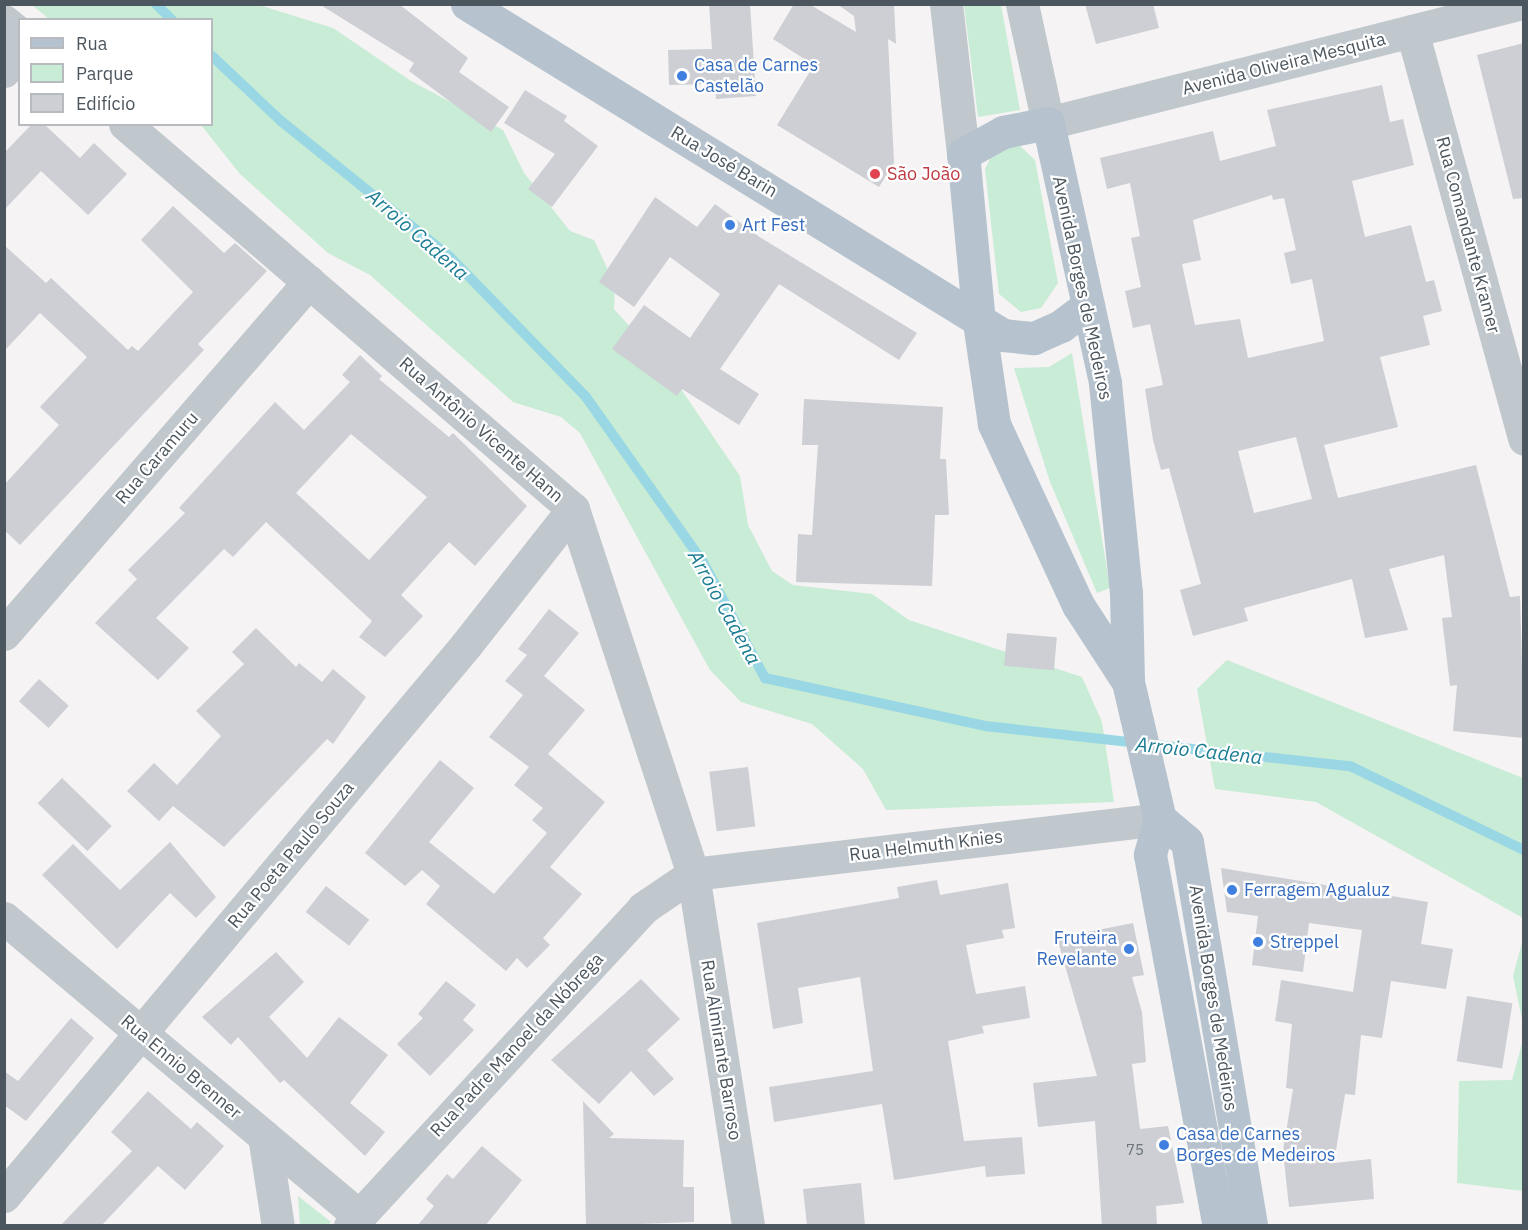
<!DOCTYPE html>
<meta charset="utf-8">
<style>
body{margin:0}
#map{position:relative;width:1528px;height:1230px;overflow:hidden;background:#f5f3f3;font-family:"IBM Plex Sans",sans-serif}
div>[style]{position:absolute}
[style*='--x']{left:calc(var(--x)*1px);top:calc(var(--y)*1px);width:calc(var(--w)*1px);rotate:calc(var(--a)*1deg)}
.green>*{inset:0;background:#c8ecd5}
.stream>*{height:10px;margin:-5px;padding:0 5px;transform-origin:5px;border-radius:5px;background:#9ad7e4}
.building>*{inset:0;background:#cdcfd4;transform-origin:0 0}
.minor>*{height:33px;margin:-16.5px;padding:0 16.5px;transform-origin:16.5px;border-radius:16.5px;background:#c0c7cd}
.major>*{height:33px;margin:-16.5px;padding:0 16.5px;transform-origin:16.5px;border-radius:16.5px;background:#b6c3ce}
.dots>*{width:16px;height:16px;translate:-50% -50%;box-sizing:border-box;border:3px solid #fff;border-radius:50%}
span{translate:-50% -50%;white-space:nowrap;text-align:center;line-height:1.15;-webkit-text-stroke:4.5px #fff;paint-order:stroke}
.number-label{font-size:15px;color:#6c747c}
.number-label span{-webkit-text-stroke-width:0}
.street-label{font-size:18px;color:#4c565e}
.shop-label{font-size:18px;color:#366cbe}
.left{translate:0 -50%;text-align:left}
.right{translate:-100% -50%;text-align:right}
.health-label{font-size:18px;color:#be3a42}
.water-label{font-size:20px;color:#1c7d93;font-style:italic}
.frame{position:absolute;inset:0;border:6px solid #4c565e;pointer-events:none}
.legend{position:absolute;left:18px;top:18px;width:195px;height:108px;box-sizing:border-box;background:#fff;border:2px solid #b7bbbf;margin:0;padding:8px 10px;list-style:none;font-size:18px;color:#4c565e}
.legend li{display:flex;align-items:center;gap:12px;height:30px}
.legend b{width:30px;border:2px solid #b7bbbf}
</style>
<div id="map">
<div class="green">
<i style="clip-path:polygon(32px 5px,259px 5px,333px 28px,411px 81px,503px 130px,524px 173px,570px 231px,594px 240px,615px 285px,614px 309px,666px 367px,740px 476px,748px 525px,772px 571px,793px 585px,872px 594px,909px 620px,1082px 677px,1102px 722px,1114px 802px,886px 810px,863px 769px,812px 724px,741px 702px,710px 670px,580px 433px,561px 417px,513px 402px,370px 275px,328px 253px,240px 174px,201px 125px,212px 124px,212px 20px,49px 19px)"></i>
<i style="clip-path:polygon(964px 5px,1001px 5px,1020px 110px,978px 117px)"></i>
<i style="clip-path:polygon(1020px 146px,1035px 160px,1058px 283px,1041px 308px,1021px 312px,999px 294px,985px 169px,995px 149px)"></i>
<i style="clip-path:polygon(1072px 353px,1110px 588px,1097px 593px,1050px 482px,1014px 368px,1049px 367px)"></i>
<i style="clip-path:polygon(1227px 660px,1523px 778px,1523px 918px,1316px 802px,1215px 789px,1197px 689px)"></i>
<i style="clip-path:polygon(1523px 939px,1523px 1024px,1513px 976px)"></i>
<i style="clip-path:polygon(1523px 1040px,1523px 1191px,1457px 1183px,1459px 1081px,1512px 1080px)"></i>
<i style="clip-path:polygon(298px 1196px,331px 1222px,328px 1225px,300px 1225px)"></i>
</div>
<div class="stream">
<i style="--x:156;--y:4;--w:23;--a:45"></i>
<i style="--x:212;--y:56;--w:95;--a:43.3"></i>
<i style="--x:281;--y:121;--w:216;--a:38.8"></i>
<i style="--x:449;--y:256;--w:197;--a:45.8"></i>
<i style="--x:586;--y:397;--w:202;--a:54.7"></i>
<i style="--x:703;--y:562;--w:132;--a:61.9"></i>
<i style="--x:765;--y:678;--w:225;--a:12.3"></i>
<i style="--x:985;--y:726;--w:367;--a:6.3"></i>
<i style="--x:1350;--y:766;--w:193;--a:25.8"></i>
</div>
<div class="building">
<i style="clip-path:polygon(319px 4px,399px 4px,468px 58px,459px 72px,509px 107px,491px 132px,409px 71px,414px 63px)"></i>
<i style="clip-path:polygon(709px 4px,750px 4px,756px 96px,716px 99px,715px 84px,669px 85px,668px 50px,712px 49px)"></i>
<i style="clip-path:polygon(794px 4px,809px 4px,856px 32px,854px 16px,837px 4px,894px 4px,896px 44px,888px 39px,894px 163px,879px 187px,777px 125px,814px 65px,773px 39px)"></i>
<i style="clip-path:polygon(1085px 4px,1153px 4px,1159px 28px,1096px 44px)"></i>
<i style="clip-path:polygon(1524px 43px,1524px 198px,1513px 199px,1477px 55px)"></i>
<i style="clip-path:polygon(evenodd,1382px 85px,1390px 122px,1403px 119px,1414px 165px,1352px 181px,1365px 237px,1411px 225px,1426px 282px,1434px 280px,1442px 311px,1423px 316px,1430px 345px,1380px 357px,1398px 427px,1324px 445px,1338px 498px,1476px 465px,1510px 597px,1520px 596px,1524px 738px,1453px 731px,1457px 685px,1450px 686px,1442px 618px,1452px 617px,1444px 555px,1389px 569px,1408px 630px,1365px 638px,1352px 579px,1244px 608px,1248px 621px,1193px 636px,1180px 590px,1201px 584px,1169px 468px,1161px 470px,1153px 440px,1145px 389px,1163px 385px,1150px 324px,1133px 328px,1125px 291px,1141px 287px,1131px 238px,1140px 236px,1130px 183px,1107px 189px,1100px 158px,1213px 131px,1220px 161px,1276px 146px,1267px 110px,1382px 85px,1272px 195px,1273px 200px,1284px 198px,1296px 250px,1284px 253px,1291px 284px,1312px 279px,1324px 341px,1248px 358px,1240px 319px,1195px 325px,1182px 264px,1201px 260px,1193px 220px,1272px 195px,1382px 85px,1296px 437px,1312px 499px,1254px 513px,1238px 451px,1296px 437px)"></i>
<i style="clip-path:polygon(525px 90px,567px 116px,564px 121px,598px 146px,552px 207px,528px 189px,555px 154px,504px 123px)"></i>
<i style="clip-path:polygon(32px 124px,44px 124px,80px 158px,94px 143px,127px 174px,88px 215px,41px 171px,4px 210px,4px 153px)"></i>
<i style="clip-path:polygon(655px 197px,697px 227px,715px 204px,761px 238px,917px 333px,899px 360px,779px 284px,720px 369px,759px 394px,739px 425px,682px 389px,677px 396px,612px 349px,644px 305px,690px 338px,720px 294px,670px 257px,634px 307px,599px 282px)"></i>
<i style="clip-path:polygon(173px 206px,224px 253px,235px 243px,267px 271px,198px 344px,204px 350px,20px 545px,4px 530px,4px 485px,59px 425px,40px 407px,87px 357px,40px 313px,4px 351px,4px 245px,46px 283px,51px 278px,128px 350px,132px 346px,138px 351px,193px 292px,141px 240px)"></i>
<i style="clip-path:polygon(evenodd,360px 355px,382px 376px,379px 379px,449px 437px,453px 433px,527px 506px,475px 566px,449px 542px,401px 595px,423px 616px,385px 657px,359px 637px,372px 621px,266px 522px,233px 557px,224px 549px,156px 618px,189px 648px,158px 680px,95px 623px,137px 579px,128px 570px,185px 513px,179px 508px,275px 402px,304px 430px,350px 382px,342px 375px,360px 355px,351px 434px,427px 497px,369px 560px,296px 493px,351px 434px)"></i>
<i style="clip-path:polygon(804px 399px,943px 407px,940px 459px,946px 459px,949px 515px,935px 515px,932px 586px,796px 582px,798px 534px,812px 535px,818px 445px,802px 445px)"></i>
<i style="clip-path:polygon(549px 609px,579px 633px,544px 676px,585px 710px,548px 754px,605px 802px,550px 867px,582px 894px,543px 938px,550px 945px,527px 968px,517px 958px,506px 971px,426px 904px,440px 886px,422px 870px,405px 886px,365px 853px,440px 760px,474px 788px,429px 842px,494px 894px,547px 833px,532px 820px,543px 808px,514px 785px,529px 767px,489px 737px,523px 695px,505px 681px,527px 655px,518px 649px)"></i>
<i style="clip-path:polygon(256px 628px,296px 667px,299px 663px,322px 682px,333px 669px,366px 697px,333px 744px,327px 739px,224px 847px,173px 806px,159px 821px,127px 791px,154px 763px,177px 785px,221px 736px,196px 711px,244px 664px,232px 652px)"></i>
<i style="left:1007px;top:633px;width:50px;height:33px;rotate:5deg"></i>
<i style="left:39px;top:679px;width:40px;height:30px;rotate:42deg"></i>
<i style="left:748px;top:767px;width:60px;height:39px;rotate:83deg"></i>
<i style="left:62px;top:778px;width:69px;height:35px;rotate:44deg"></i>
<i style="clip-path:polygon(170px 842px,216px 897px,196px 918px,170px 893px,117px 949px,42px 875px,73px 844px,120px 890px)"></i>
<i style="clip-path:polygon(1221px 868px,1428px 902px,1421px 944px,1453px 949px,1446px 989px,1391px 981px,1382px 1038px,1361px 1035px,1355px 1095px,1345px 1094px,1334px 1163px,1371px 1159px,1374px 1199px,1289px 1207px,1283px 1151px,1293px 1089px,1286px 1088px,1292px 1024px,1275px 1021px,1281px 980px,1353px 992px,1362px 930px,1309px 923px,1303px 972px,1252px 965px,1258px 916px,1227px 912px)"></i>
<i style="clip-path:polygon(937px 880px,940px 895px,1008px 883px,1015px 928px,1002px 930px,1004px 938px,966px 945px,976px 994px,1025px 986px,1030px 1018px,982px 1026px,984px 1033px,948px 1041px,964px 1141px,1022px 1137px,1025px 1174px,986px 1177px,985px 1166px,894px 1180px,882px 1104px,774px 1122px,769px 1087px,873px 1071px,860px 977px,798px 988px,803px 1023px,773px 1029px,757px 923px,899px 898px,897px 887px)"></i>
<i style="left:326px;top:886px;width:55px;height:33px;rotate:38deg"></i>
<i style="clip-path:polygon(1133px 923px,1144px 975px,1132px 977px,1142px 1012px,1146px 1062px,1132px 1064px,1140px 1129px,1168px 1126px,1184px 1203px,1156px 1206px,1157px 1226px,1102px 1226px,1095px 1121px,1038px 1127px,1033px 1083px,1097px 1076px,1057px 938px)"></i>
<i style="clip-path:polygon(276px 952px,304px 982px,269px 1017px,307px 1058px,339px 1017px,388px 1055px,350px 1103px,385px 1132px,365px 1156px,284px 1080px,280px 1083px,238px 1037px,231px 1045px,202px 1017px)"></i>
<i style="clip-path:polygon(641px 979px,680px 1019px,647px 1050px,674px 1079px,654px 1096px,631px 1071px,599px 1104px,551px 1060px)"></i>
<i style="clip-path:polygon(446px 981px,476px 1005px,463px 1020px,474px 1030px,430px 1076px,397px 1044px,423px 1018px,418px 1014px)"></i>
<i style="left:1467px;top:996px;width:46px;height:66px;rotate:9deg"></i>
<i style="clip-path:polygon(71px 1018px,94px 1038px,26px 1121px,4px 1105px,4px 1071px,18px 1081px)"></i>
<i style="clip-path:polygon(148px 1091px,191px 1129px,197px 1122px,224px 1146px,185px 1190px,158px 1166px,101px 1226px,60px 1226px,132px 1151px,111px 1132px)"></i>
<i style="clip-path:polygon(583px 1101px,614px 1134px,609px 1138px,684px 1140px,683px 1187px,694px 1187px,694px 1222px,586px 1226px)"></i>
<i style="clip-path:polygon(482px 1146px,522px 1180px,485px 1226px,417px 1226px,434px 1206px,426px 1199px,447px 1174px,453px 1179px)"></i>
<i style="clip-path:polygon(861px 1183px,865px 1226px,807px 1226px,803px 1189px)"></i>
</div>
<div class="minor">
<i style="--x:946;--y:4;--w:151;--a:83.5"></i>
<i style="--x:1022;--y:4;--w:122;--a:77.7"></i>
<i style="--x:1048;--y:123;--w:487;--a:-14.2"></i>
<i style="--x:4;--y:21;--w:21;--a:39"></i>
<i style="--x:1412;--y:31;--w:423;--a:74.6"></i>
<i style="--x:4;--y:71;--w:24;--a:-48"></i>
<i style="--x:125;--y:124;--w:591;--a:40.67"></i>
<i style="--x:573;--y:509;--w:384;--a:71.8"></i>
<i style="--x:693;--y:874;--w:356;--a:81.1"></i>
<i style="--x:4;--y:634;--w:466;--a:-49.1"></i>
<i style="--x:4;--y:918;--w:462;--a:40"></i>
<i style="--x:264;--y:1136;--w:91;--a:81.2"></i>
<i style="--x:4;--y:1196;--w:719;--a:-50.02"></i>
<i style="--x:466;--y:645;--w:173;--a:-51.8"></i>
<i style="--x:350;--y:1226;--w:432;--a:-47.3"></i>
<i style="--x:643;--y:908;--w:60;--a:-34.2"></i>
<i style="--x:693;--y:874;--w:470;--a:-6.7"></i>
</div>
<div class="major">
<i style="--x:467;--y:4;--w:630;--a:31.7"></i>
<i style="--x:1003;--y:335;--w:31;--a:6"></i>
<i style="--x:1034;--y:338;--w:30;--a:-24"></i>
<i style="--x:1061;--y:326;--w:34;--a:-37"></i>
<i style="--x:1128;--y:682;--w:92;--a:-123"></i>
<i style="--x:1078;--y:605;--w:200;--a:-114.9"></i>
<i style="--x:994;--y:424;--w:103;--a:-98.4"></i>
<i style="--x:979;--y:322;--w:169;--a:-95.4"></i>
<i style="--x:963;--y:154;--w:46;--a:-28.8"></i>
<i style="--x:1003;--y:132;--w:46;--a:-11.3"></i>
<i style="--x:1048;--y:123;--w:266;--a:77.6"></i>
<i style="--x:1105;--y:383;--w:211;--a:84.3"></i>
<i style="--x:1126;--y:593;--w:89;--a:88.7"></i>
<i style="--x:1128;--y:682;--w:141;--a:76.9"></i>
<i style="--x:1160;--y:819;--w:37;--a:106"></i>
<i style="--x:1150;--y:855;--w:377;--a:79.5"></i>
<i style="--x:1160;--y:819;--w:35;--a:40"></i>
<i style="--x:1187;--y:842;--w:389;--a:80.5"></i>
</div>
<div class="dots">
<i style="left:682px;top:76px;background:#3f7fe0"></i>
<i style="left:875px;top:174px;background:#e0444e"></i>
<i style="left:730px;top:225px;background:#3f7fe0"></i>
<i style="left:1232px;top:890px;background:#3f7fe0"></i>
<i style="left:1258px;top:942px;background:#3f7fe0"></i>
<i style="left:1129px;top:949px;background:#3f7fe0"></i>
<i style="left:1164px;top:1145px;background:#3f7fe0"></i>
</div>
<div class="number-label">
<span style="left:1135px;top:1150px">75</span>
</div>
<div class="street-label">
<span style="left:1284px;top:64px;rotate:-14deg">Avenida Oliveira Mesquita</span>
<span style="left:724px;top:162px;rotate:31deg">Rua José Barin</span>
<span style="left:1468px;top:235px;rotate:75deg">Rua Comandante Kramer</span>
<span style="left:1082px;top:288px;rotate:78deg">Avenida Borges de Medeiros</span>
<span style="left:481px;top:430px;rotate:41deg">Rua Antônio Vicente Hann</span>
<span style="left:157px;top:458px;rotate:-49deg">Rua Caramuru</span>
<span style="left:926px;top:846px;rotate:-7deg">Rua Helmuth Knies</span>
<span style="left:291px;top:855px;rotate:-50deg">Rua Poeta Paulo Souza</span>
<span style="left:1213px;top:998px;rotate:81deg">Avenida Borges de Medeiros</span>
<span style="left:517px;top:1045px;rotate:-47deg">Rua Padre Manoel da Nóbrega</span>
<span style="left:721px;top:1050px;rotate:81deg">Rua Almirante Barroso</span>
<span style="left:181px;top:1067px;rotate:40deg">Rua Ennio Brenner</span>
</div>
<div class="shop-label">
<span class="left" style="left:694px;top:76px">Casa de Carnes<br>Castelão</span>
<span class="left" style="left:742px;top:225px">Art Fest</span>
<span class="left" style="left:1244px;top:890px">Ferragem Agualuz</span>
<span class="right" style="left:1117px;top:949px">Fruteira<br>Revelante</span>
<span class="left" style="left:1270px;top:942px">Streppel</span>
<span class="left" style="left:1176px;top:1145px">Casa de Carnes<br>Borges de Medeiros</span>
</div>
<div class="health-label">
<span class="left" style="left:887px;top:174px">São João</span>
</div>
<div class="water-label">
<span style="left:418px;top:234px;rotate:41deg">Arroio Cadena</span>
<span style="left:725px;top:607px;rotate:61deg">Arroio Cadena</span>
<span style="left:1199px;top:750px;rotate:6deg">Arroio Cadena</span>
</div>
<div class="frame"></div>
<ul class="legend">
<li><b style="height:8px;background:#b6c3ce"></b>Rua</li>
<li><b style="height:16px;background:#c8ecd5"></b>Parque</li>
<li><b style="height:16px;background:#cdcfd4"></b>Edifício</li>
</ul>
</div>
